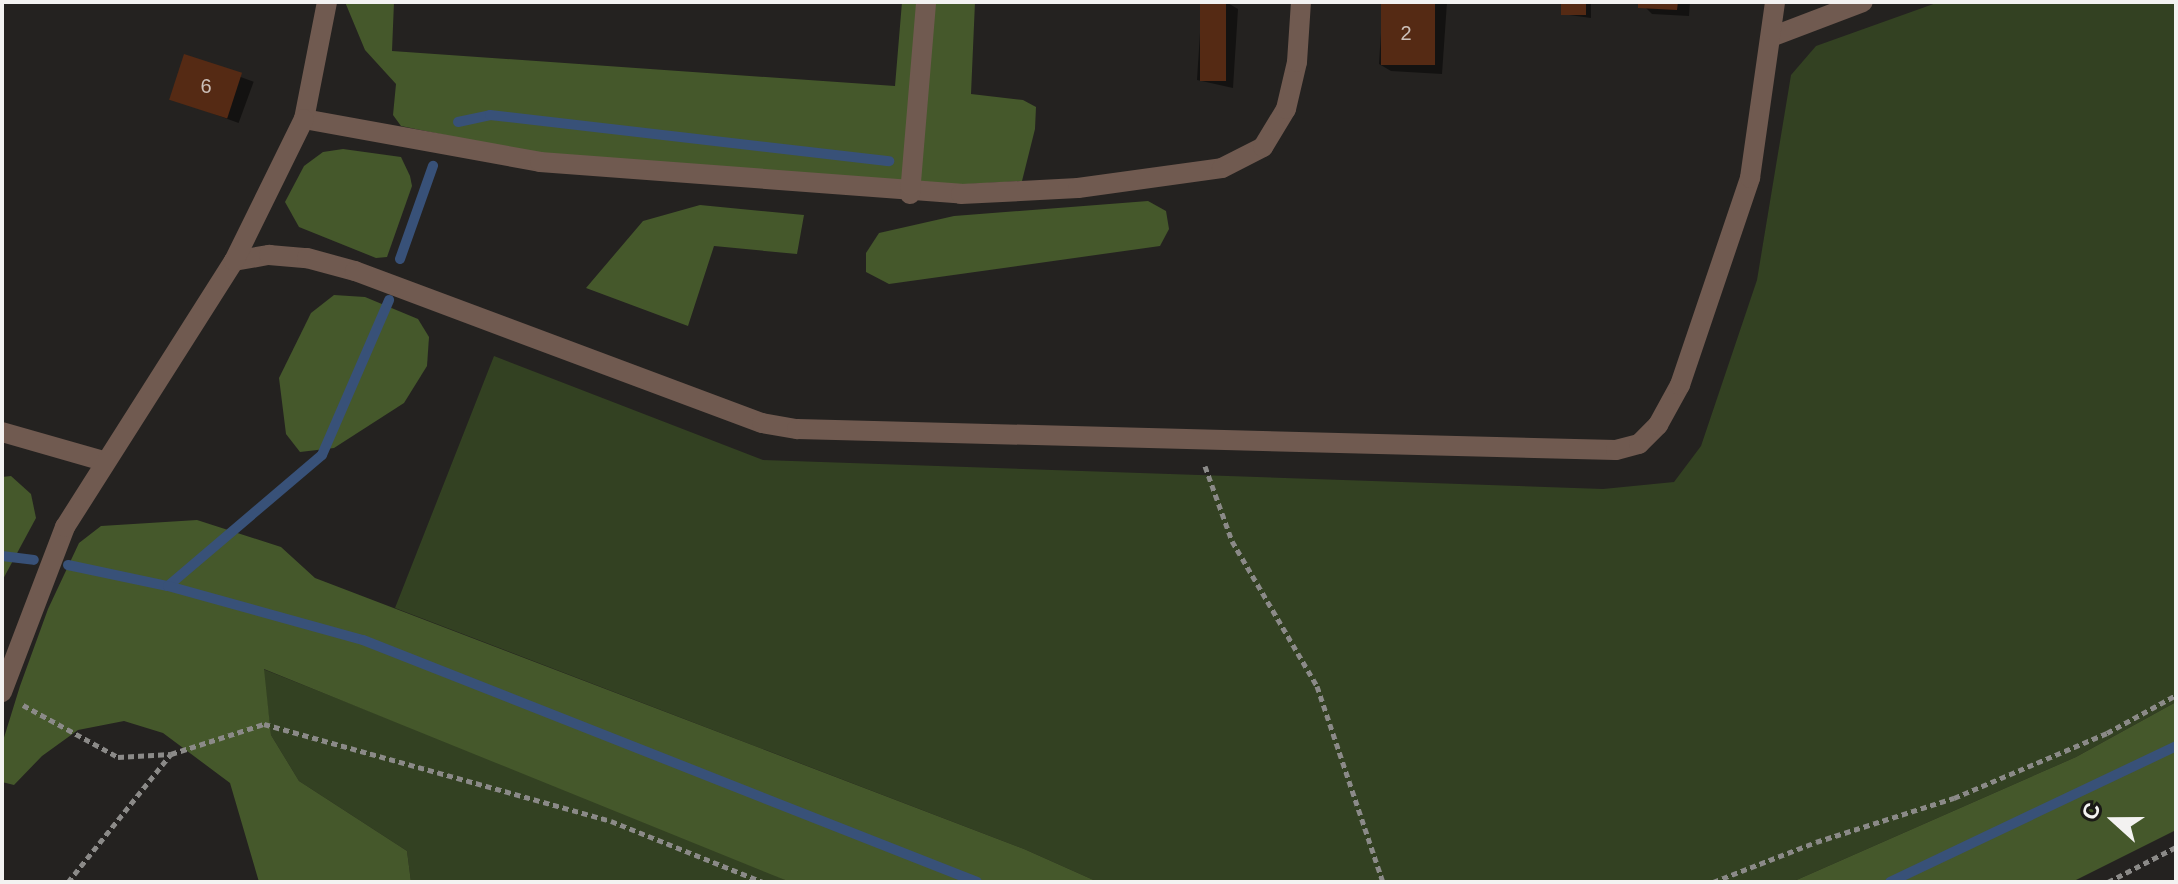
<!DOCTYPE html>
<meta charset="utf-8">
<style>
body{margin:0}
#map{position:relative;width:2178px;height:884px;overflow:hidden;background:#242220;font-family:Helvetica,sans-serif}
div>[style]{position:absolute}
[style*='--x']{left:calc(var(--x)*1px);top:calc(var(--y)*1px);width:calc(var(--w)*1px);rotate:calc(var(--a)*1deg)}
.green>*{inset:0;background:#334122}
.forest>*{inset:0;background:#45582b}
.shadow>*{inset:0;background:#0007;transform-origin:0 0}
.stream>*{height:10px;margin:-5px;padding:0 5px;transform-origin:5px;border-radius:5px;background:#385178}
.building>*{inset:0;background:#552a14;transform-origin:0 0}
.path>*{height:5px;margin-top:-2.5px;transform-origin:0;background:repeating-linear-gradient(90deg,#8b8a88 0 6px,transparent 0 10px)}
.minor>*{height:20px;margin:-10px;padding:0 10px;transform-origin:10px;border-radius:10px;background:#705a50}
.tertiary>*{height:20px;margin:-10px;padding:0 10px;transform-origin:10px;border-radius:10px;background:#705a50}
span{translate:-50% -50%;white-space:nowrap;text-align:center;line-height:1.15;-webkit-text-stroke:7px #1a1916;paint-order:stroke}
.number-label{font-size:20px;color:#ccc0ba}
.number-label span{-webkit-text-stroke-width:0}
.frame{position:absolute;inset:0;border:4px solid #f3f2f1;pointer-events:none}
.north{position:absolute;left:2074px;top:780px;width:80px;height:80px;-webkit-text-stroke:6px #1a1916;paint-order:stroke;rotate:291deg;font-size:22px;font-weight:700;line-height:32px;text-align:center;color:#f3f2f1}
.north::after{content:'';display:block;margin:auto;width:28px;height:36px;background:#f3f2f1;clip-path:polygon(50% 0,100% 100%,50% 72%,0 100%)}
</style>
<div id="map">
<div class="green">
<i style="clip-path:polygon(1939px 2px,2176px 2px,2176px 702px,2076px 757px,1792px 882px,1098px 882px,1024px 849px,395px 608px,494px 356px,763px 460px,1603px 489px,1674px 482px,1701px 446px,1757px 280px,1791px 75px,1816px 46px)"></i>
<i style="clip-path:polygon(263px 669px,714px 848px,790px 882px,411px 882px,407px 851px,299px 781px,271px 735px)"></i>
</div>
<div class="forest">
<i style="clip-path:polygon(345px 2px,394px 2px,392px 51px,895px 86px,902px 2px,975px 2px,971px 94px,1023px 100px,1036px 107px,1035px 129px,1022px 181px,934px 186px,541px 155px,401px 126px,393px 115px,396px 84px,365px 50px)"></i>
<i style="clip-path:polygon(343px 149px,401px 157px,410px 176px,412px 186px,387px 257px,376px 258px,299px 227px,285px 202px,304px 166px,323px 152px)"></i>
<i style="clip-path:polygon(1148px 201px,1166px 211px,1169px 229px,1160px 246px,889px 284px,866px 272px,866px 253px,879px 233px,954px 216px)"></i>
<i style="clip-path:polygon(700px 205px,804px 215px,797px 254px,714px 246px,688px 326px,586px 288px,643px 221px)"></i>
<i style="clip-path:polygon(334px 295px,365px 297px,418px 319px,429px 337px,427px 366px,404px 403px,334px 448px,300px 452px,286px 434px,279px 378px,311px 313px)"></i>
<i style="clip-path:polygon(11px 476px,31px 494px,36px 518px,2px 581px,2px 477px)"></i>
<i style="clip-path:polygon(197px 520px,281px 547px,315px 578px,1024px 849px,1098px 882px,790px 882px,264px 669px,271px 735px,299px 781px,407px 851px,411px 882px,259px 882px,230px 783px,163px 733px,124px 721px,78px 730px,42px 756px,14px 785px,2px 782px,2px 744px,20px 686px,48px 609px,79px 543px,101px 526px)"></i>
<i style="clip-path:polygon(2176px 702px,2176px 830px,2072px 882px,1792px 882px,2076px 757px)"></i>
</div>
<div class="shadow">
<i style="clip-path:polygon(1202px 2px,1226px 2px,1238px 9px,1233px 88px,1197px 80px)"></i>
<i style="clip-path:polygon(1383px 2px,1447px 2px,1442px 74px,1391px 71px,1379px 64px)"></i>
<i style="clip-path:polygon(1563px 2px,1591px 2px,1591px 18px,1562px 14px)"></i>
<i style="clip-path:polygon(1640px 2px,1690px 2px,1689px 16px,1652px 14px)"></i>
<i style="left:186px;top:57px;width:72px;height:44px;rotate:20deg"></i>
</div>
<div class="stream">
<i style="--x:458;--y:122;--w:33;--a:-12"></i>
<i style="--x:490;--y:115;--w:402;--a:6.6"></i>
<i style="--x:400;--y:259;--w:99;--a:-70.5"></i>
<i style="--x:2;--y:556;--w:32;--a:7"></i>
<i style="--x:68;--y:565;--w:102;--a:11.9"></i>
<i style="--x:168;--y:586;--w:202;--a:-40.4"></i>
<i style="--x:322;--y:455;--w:169;--a:-66.6"></i>
<i style="--x:168;--y:586;--w:202;--a:15.5"></i>
<i style="--x:363;--y:640;--w:660;--a:21.51"></i>
<i style="--x:1890;--y:882;--w:317;--a:-25.4"></i>
</div>
<div class="building">
<i style="left:1200px;top:2px;width:26px;height:79px"></i>
<i style="left:1381px;top:2px;width:54px;height:63px"></i>
<i style="left:1561px;top:2px;width:25px;height:13px"></i>
<i style="clip-path:polygon(1638px 2px,1678px 2px,1677px 10px,1638px 8px)"></i>
<i style="left:184px;top:54px;width:61px;height:48px;rotate:18deg"></i>
</div>
<div class="path">
<i style="--x:1205;--y:466;--w:80;--a:70.2"></i>
<i style="--x:1232;--y:541;--w:168;--a:59.6"></i>
<i style="--x:1317;--y:686;--w:207;--a:71.4"></i>
<i style="--x:23;--y:705;--w:108;--a:28.7"></i>
<i style="--x:118;--y:757;--w:53;--a:-3.2"></i>
<i style="--x:171;--y:754;--w:98;--a:-17.9"></i>
<i style="--x:264;--y:724;--w:360;--a:15.6"></i>
<i style="--x:611;--y:821;--w:164;--a:21.9"></i>
<i style="--x:68;--y:882;--w:164;--a:-51.2"></i>
<i style="--x:1713;--y:882;--w:110;--a:-21.2"></i>
<i style="--x:1816;--y:842;--w:145;--a:-17.7"></i>
<i style="--x:1954;--y:798;--w:166;--a:-23"></i>
<i style="--x:2107;--y:733;--w:79;--a:-28.8"></i>
<i style="--x:2108;--y:882;--w:76;--a:-27.2"></i>
</div>
<div class="minor">
<i style="--x:327;--y:2;--w:119;--a:101.1"></i>
<i style="--x:304;--y:119;--w:240;--a:10.3"></i>
<i style="--x:540;--y:162;--w:422;--a:4.3"></i>
<i style="--x:961;--y:194;--w:117;--a:-2.9"></i>
<i style="--x:1078;--y:188;--w:145;--a:-7.9"></i>
<i style="--x:1222;--y:168;--w:46;--a:-27.1"></i>
<i style="--x:1263;--y:147;--w:44;--a:-58.8"></i>
<i style="--x:1286;--y:109;--w:48;--a:-76.8"></i>
<i style="--x:1297;--y:62;--w:60;--a:-86.2"></i>
<i style="--x:1771;--y:37;--w:98;--a:-20.8"></i>
<i style="--x:910;--y:194;--w:193;--a:-85.2"></i>
<i style="--x:234;--y:261;--w:36;--a:-10"></i>
<i style="--x:269;--y:255;--w:38;--a:5"></i>
<i style="--x:307;--y:258;--w:50;--a:15.2"></i>
<i style="--x:355;--y:271;--w:434;--a:20.5"></i>
<i style="--x:762;--y:423;--w:36;--a:10"></i>
<i style="--x:797;--y:429;--w:819;--a:1.47"></i>
<i style="--x:1616;--y:450;--w:24;--a:-15"></i>
<i style="--x:1639;--y:444;--w:27;--a:-45"></i>
<i style="--x:1658;--y:425;--w:46;--a:-61.2"></i>
<i style="--x:1680;--y:385;--w:219;--a:-71.3"></i>
<i style="--x:1750;--y:178;--w:178;--a:-81.9"></i>
<i style="--x:2;--y:432;--w:105;--a:16"></i>
</div>
<div class="tertiary">
<i style="--x:2;--y:692;--w:177;--a:-69.1"></i>
<i style="--x:65;--y:527;--w:315;--a:-57.6"></i>
<i style="--x:234;--y:261;--w:158;--a:-63.8"></i>
</div>
<div class="number-label">
<span style="left:1406px;top:33px">2</span>
<span style="left:206px;top:86px">6</span>
</div>
<div class="frame"></div>
<div class="north">С</div>
</div>
